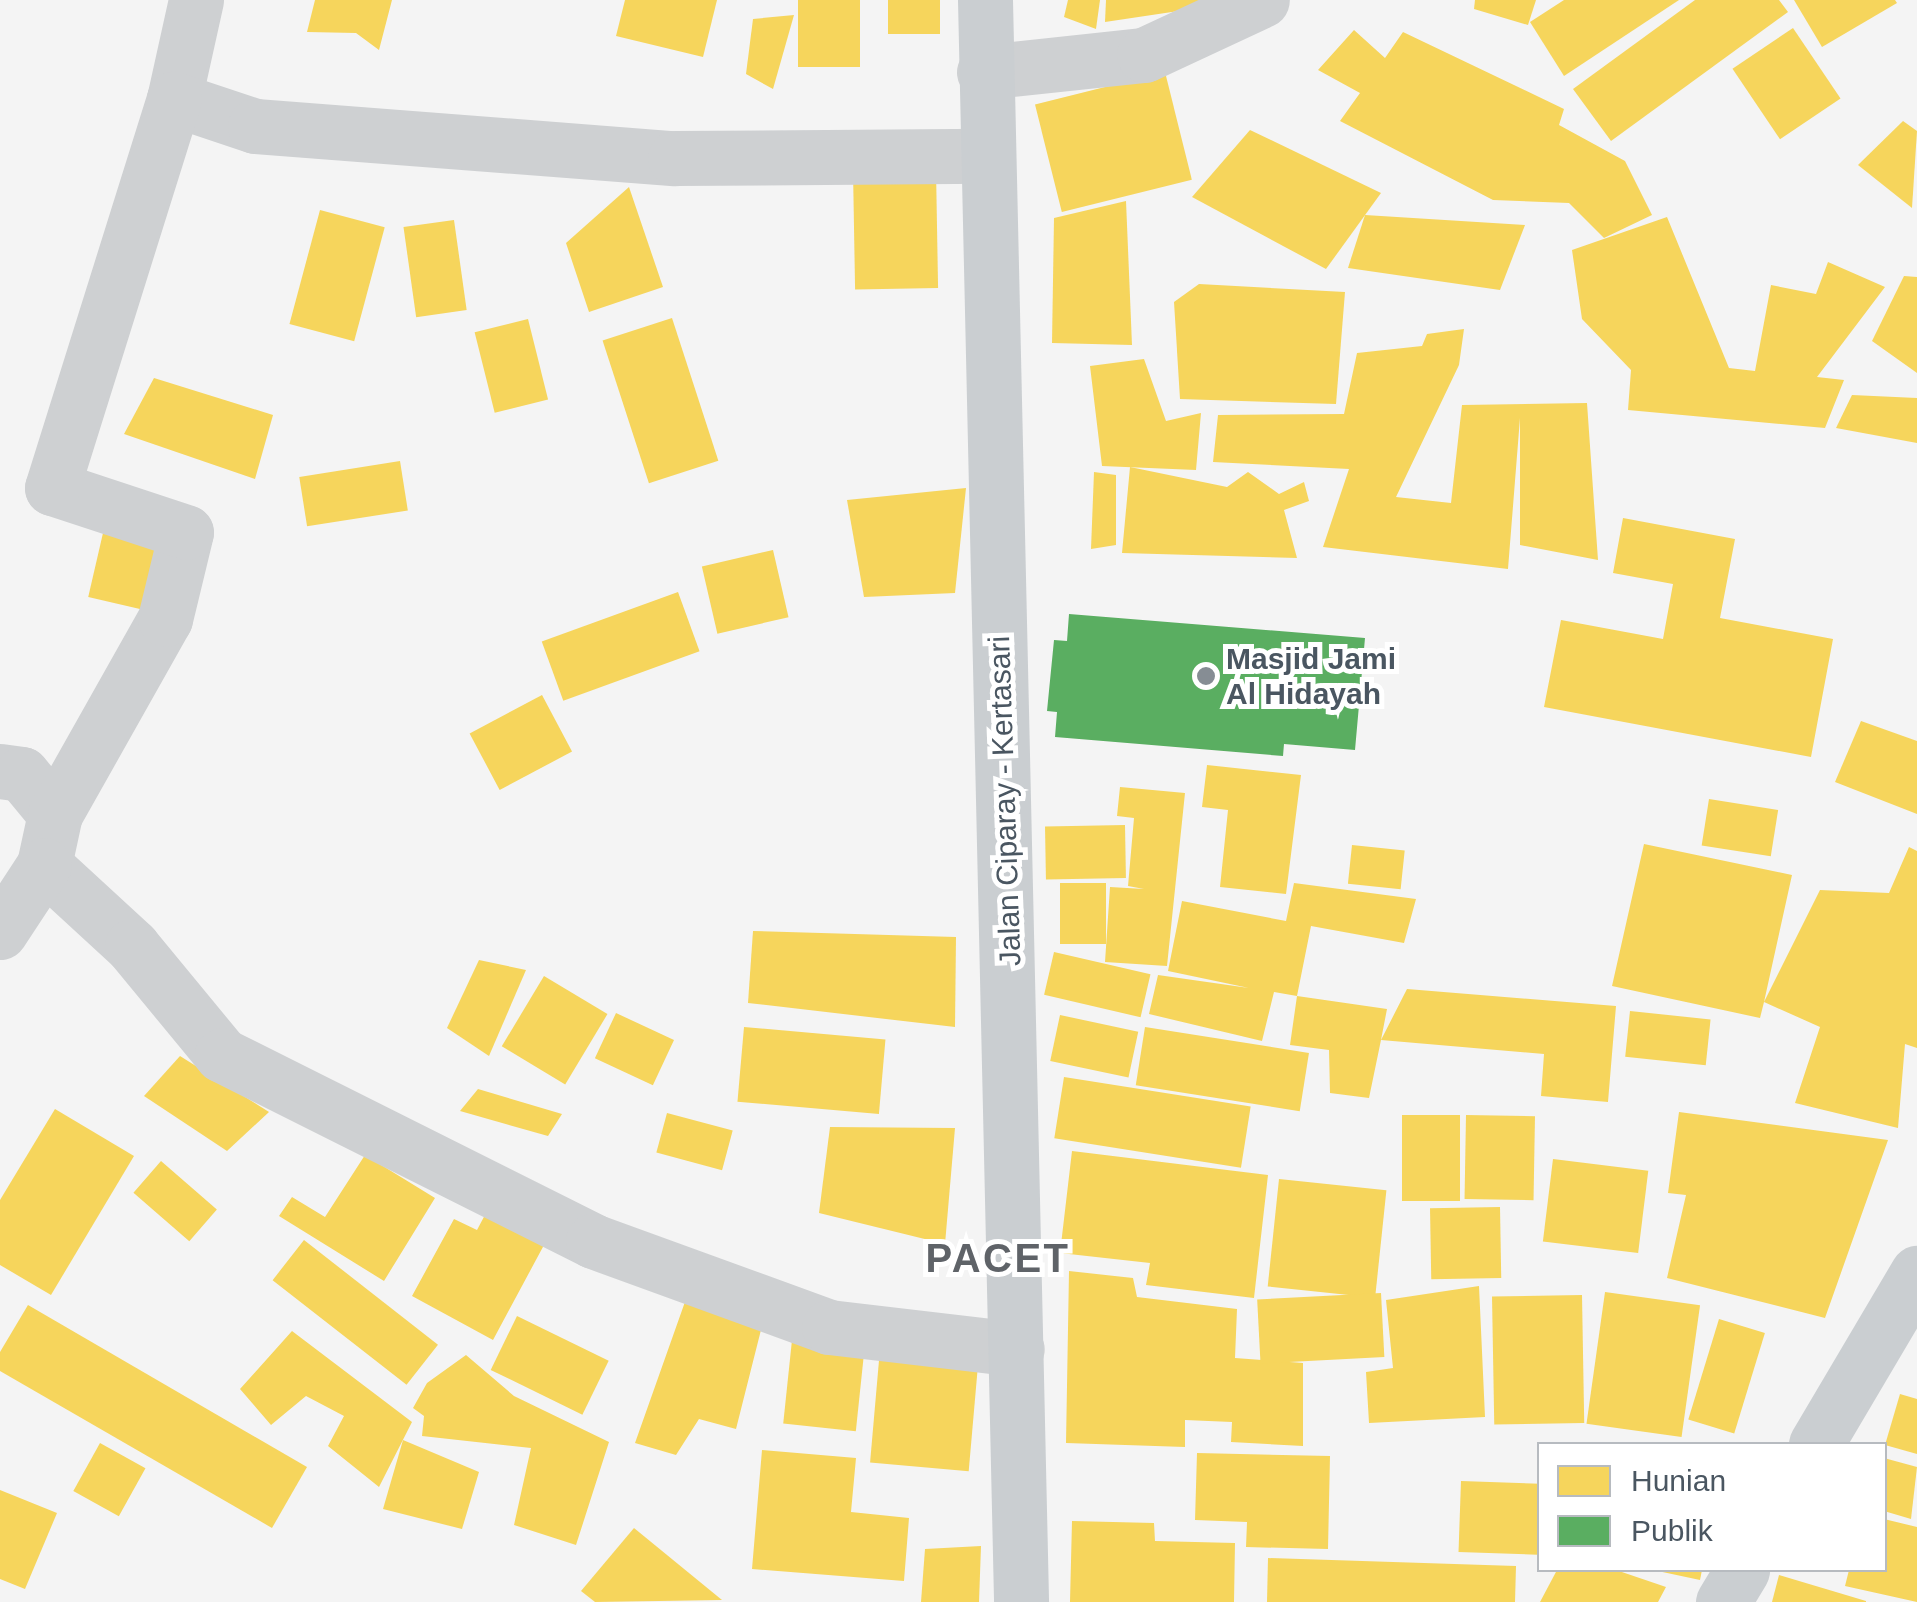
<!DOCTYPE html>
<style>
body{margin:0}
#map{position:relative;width:1917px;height:1602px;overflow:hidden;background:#f4f4f4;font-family:Arial,sans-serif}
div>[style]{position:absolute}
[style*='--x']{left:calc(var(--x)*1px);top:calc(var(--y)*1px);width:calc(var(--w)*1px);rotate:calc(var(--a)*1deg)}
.homes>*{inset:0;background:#f6d55c;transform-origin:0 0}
.public>*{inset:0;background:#5aae61}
.minor>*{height:55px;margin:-27.5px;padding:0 27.5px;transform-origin:27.5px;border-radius:27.5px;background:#ced0d2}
.major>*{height:55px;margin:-27.5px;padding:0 27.5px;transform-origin:27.5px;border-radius:27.5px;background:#caced1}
.dots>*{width:28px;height:28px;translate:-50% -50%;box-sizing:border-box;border:5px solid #fff;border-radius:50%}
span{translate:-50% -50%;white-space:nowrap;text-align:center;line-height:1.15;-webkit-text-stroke:10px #fff;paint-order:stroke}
.poi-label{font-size:30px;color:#4a5661;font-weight:700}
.left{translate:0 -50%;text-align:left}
.street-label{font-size:30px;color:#4a5661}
.district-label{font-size:40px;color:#5f6368;font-weight:700;letter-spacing:2.5px}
.legend{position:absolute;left:1537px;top:1442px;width:350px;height:130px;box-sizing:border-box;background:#fff;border:2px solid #b7bbc0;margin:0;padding:12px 18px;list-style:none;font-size:30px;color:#4a5661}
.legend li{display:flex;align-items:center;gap:20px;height:50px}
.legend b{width:50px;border:2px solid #b7bbc0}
</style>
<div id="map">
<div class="homes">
<i style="clip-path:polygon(315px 0,392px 0,379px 50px,356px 33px,307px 32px)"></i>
<i style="clip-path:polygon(625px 0,717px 0,703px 57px,616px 36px)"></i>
<i style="left:798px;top:0;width:62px;height:67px"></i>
<i style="left:888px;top:0;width:52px;height:34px"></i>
<i style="clip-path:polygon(1068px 0,1100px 0,1096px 29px,1064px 17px)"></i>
<i style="clip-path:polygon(1106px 0,1210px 0,1212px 6px,1105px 22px)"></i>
<i style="clip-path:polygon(1475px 0,1536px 0,1528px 25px,1474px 9px)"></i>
<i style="clip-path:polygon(1564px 0,1679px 0,1564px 76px,1530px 22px)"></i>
<i style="clip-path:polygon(1695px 0,1779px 0,1788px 12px,1611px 141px,1573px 89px)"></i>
<i style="clip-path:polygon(1794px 0,1895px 0,1897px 3px,1822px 47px)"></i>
<i style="clip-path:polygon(794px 15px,773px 89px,746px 74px,753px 19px)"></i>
<i style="left:1793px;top:28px;width:85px;height:73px;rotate:56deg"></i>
<i style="clip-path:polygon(1354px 30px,1385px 58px,1403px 32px,1564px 109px,1559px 125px,1625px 161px,1652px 215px,1604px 238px,1569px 203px,1493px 200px,1340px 121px,1360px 93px,1318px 70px)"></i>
<i style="left:1165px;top:72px;width:111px;height:134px;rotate:76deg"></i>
<i style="clip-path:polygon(1903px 121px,1917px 131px,1912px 208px,1858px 165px)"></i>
<i style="clip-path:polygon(1250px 130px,1381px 193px,1326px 269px,1192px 197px)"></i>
<i style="left:936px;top:169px;width:119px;height:83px;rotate:89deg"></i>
<i style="clip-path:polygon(629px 187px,663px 287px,589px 312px,566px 243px)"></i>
<i style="clip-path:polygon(1126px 201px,1132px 345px,1052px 343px,1054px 218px)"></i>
<i style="left:320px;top:210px;width:67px;height:118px;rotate:15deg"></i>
<i style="clip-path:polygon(1365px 215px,1525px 225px,1500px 290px,1348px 268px)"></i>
<i style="clip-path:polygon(1667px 217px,1729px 368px,1755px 371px,1771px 285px,1816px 294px,1828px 262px,1885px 287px,1817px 377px,1844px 380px,1825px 428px,1628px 410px,1631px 370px,1582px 319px,1572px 250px)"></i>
<i style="left:454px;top:220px;width:91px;height:51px;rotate:82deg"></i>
<i style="clip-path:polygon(1904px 276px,1917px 277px,1917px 373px,1872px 341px)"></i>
<i style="clip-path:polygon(1199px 284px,1345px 292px,1336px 404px,1180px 399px,1174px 302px)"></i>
<i style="left:672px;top:318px;width:150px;height:73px;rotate:72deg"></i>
<i style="left:528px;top:319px;width:83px;height:55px;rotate:76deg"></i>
<i style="clip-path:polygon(1464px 329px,1459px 365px,1396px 497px,1451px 503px,1462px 405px,1587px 403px,1598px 560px,1520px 545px,1520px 418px,1508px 569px,1323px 547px,1349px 469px,1213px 462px,1218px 415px,1344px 414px,1357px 353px,1422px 346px,1427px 334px)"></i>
<i style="clip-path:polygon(1144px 359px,1166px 421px,1201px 413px,1196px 470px,1102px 466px,1090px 366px)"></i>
<i style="clip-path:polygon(154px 378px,273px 415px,255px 479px,124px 434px)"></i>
<i style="clip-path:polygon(1852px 395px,1917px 398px,1917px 443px,1836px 428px)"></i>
<i style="left:400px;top:461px;width:50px;height:102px;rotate:81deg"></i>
<i style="clip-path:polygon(1130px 467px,1227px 487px,1248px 472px,1279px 494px,1304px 482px,1309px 501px,1284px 510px,1297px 558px,1122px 553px)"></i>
<i style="clip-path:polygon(1094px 472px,1116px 475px,1116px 545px,1091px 549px)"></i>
<i style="clip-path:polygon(966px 488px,955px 593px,864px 597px,847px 500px)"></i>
<i style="clip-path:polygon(1623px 518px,1735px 539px,1720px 618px,1833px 639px,1811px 757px,1544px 707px,1561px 620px,1663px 639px,1673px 584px,1613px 573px)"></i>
<i style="left:106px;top:520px;width:73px;height:79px;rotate:13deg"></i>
<i style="left:773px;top:550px;width:69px;height:73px;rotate:77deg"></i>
<i style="left:678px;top:592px;width:63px;height:145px;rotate:70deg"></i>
<i style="left:542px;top:695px;width:64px;height:82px;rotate:62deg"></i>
<i style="clip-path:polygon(1861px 721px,1917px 741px,1917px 814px,1835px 782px)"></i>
<i style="clip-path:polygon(1207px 765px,1301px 775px,1286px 894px,1220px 887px,1228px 810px,1202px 807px)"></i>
<i style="clip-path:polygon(1120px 787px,1185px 793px,1167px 966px,1105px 962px,1110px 887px,1144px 889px,1128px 886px,1134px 818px,1117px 816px)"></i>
<i style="left:1709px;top:799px;width:70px;height:47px;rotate:9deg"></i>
<i style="left:1125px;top:825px;width:53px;height:80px;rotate:89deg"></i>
<i style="clip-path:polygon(1644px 844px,1792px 875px,1764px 1002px,1820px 890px,1889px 893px,1909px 847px,1917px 851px,1917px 1048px,1905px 1044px,1898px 1128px,1795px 1103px,1820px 1027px,1764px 1002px,1760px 1018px,1612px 986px)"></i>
<i style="left:1352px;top:845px;width:53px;height:39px;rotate:6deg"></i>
<i style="left:1060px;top:883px;width:46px;height:61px"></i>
<i style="clip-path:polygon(1294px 883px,1416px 899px,1404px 943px,1311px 926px,1297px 996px,1274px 992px,1262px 1041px,1149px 1014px,1158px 975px,1249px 988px,1168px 971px,1182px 901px,1286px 921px)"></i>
<i style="clip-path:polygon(753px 931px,956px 937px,955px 1027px,748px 1003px)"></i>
<i style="left:1054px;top:952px;width:99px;height:44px;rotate:13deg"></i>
<i style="clip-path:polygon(479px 960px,526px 970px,489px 1056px,447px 1028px)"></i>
<i style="left:544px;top:976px;width:74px;height:82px;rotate:31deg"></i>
<i style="clip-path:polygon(1407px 989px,1616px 1006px,1608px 1102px,1541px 1096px,1544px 1054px,1381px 1040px,1369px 1098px,1330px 1093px,1329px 1050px,1290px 1045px,1297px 996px,1387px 1009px,1381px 1040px)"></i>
<i style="left:1630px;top:1011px;width:81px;height:46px;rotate:6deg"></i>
<i style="left:616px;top:1013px;width:64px;height:50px;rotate:25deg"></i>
<i style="left:1060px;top:1015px;width:80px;height:47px;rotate:12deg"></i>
<i style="left:744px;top:1027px;width:142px;height:75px;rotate:5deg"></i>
<i style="left:1145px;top:1027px;width:166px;height:59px;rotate:9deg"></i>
<i style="clip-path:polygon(180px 1056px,269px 1112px,227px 1151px,144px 1096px)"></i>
<i style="left:1064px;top:1077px;width:189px;height:62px;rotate:9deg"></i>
<i style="clip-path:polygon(478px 1089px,562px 1114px,548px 1136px,460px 1111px)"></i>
<i style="clip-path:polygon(55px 1109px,134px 1156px,51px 1295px,0 1265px,0 1200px)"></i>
<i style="clip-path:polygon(1679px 1112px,1888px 1140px,1825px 1318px,1667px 1278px,1686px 1195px,1668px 1193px)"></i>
<i style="left:667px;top:1113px;width:68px;height:41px;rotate:15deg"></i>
<i style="left:1402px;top:1115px;width:58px;height:86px"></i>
<i style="left:1466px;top:1115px;width:69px;height:84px;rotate:1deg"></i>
<i style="clip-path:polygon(830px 1127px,955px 1128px,945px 1244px,819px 1213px)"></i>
<i style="clip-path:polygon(1072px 1151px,1268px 1175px,1254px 1298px,1146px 1285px,1150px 1263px,1060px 1253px)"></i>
<i style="clip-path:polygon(365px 1155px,435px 1198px,384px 1281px,279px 1216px,292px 1197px,325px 1217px)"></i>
<i style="left:1553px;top:1159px;width:96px;height:83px;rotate:7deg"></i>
<i style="left:161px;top:1161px;width:74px;height:42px;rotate:41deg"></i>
<i style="left:1279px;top:1179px;width:108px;height:108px;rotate:6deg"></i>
<i style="left:1500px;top:1207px;width:71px;height:70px;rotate:89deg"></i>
<i style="clip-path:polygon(486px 1213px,544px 1245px,493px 1340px,412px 1296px,454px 1219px,477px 1230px)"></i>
<i style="left:304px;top:1240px;width:170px;height:51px;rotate:38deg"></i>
<i style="clip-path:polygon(1069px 1271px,1133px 1278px,1137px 1297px,1237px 1309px,1235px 1358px,1303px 1363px,1303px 1446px,1231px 1442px,1232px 1422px,1185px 1420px,1185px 1447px,1066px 1443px)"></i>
<i style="clip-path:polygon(1479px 1286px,1485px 1417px,1369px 1423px,1366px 1372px,1393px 1368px,1386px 1300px)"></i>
<i style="left:1605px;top:1292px;width:96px;height:133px;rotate:8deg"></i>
<i style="left:1381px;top:1293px;width:64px;height:124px;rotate:87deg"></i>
<i style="left:1582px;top:1295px;width:128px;height:90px;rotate:89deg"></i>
<i style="clip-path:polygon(686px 1299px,764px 1318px,736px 1429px,699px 1419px,676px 1455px,635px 1443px)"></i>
<i style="clip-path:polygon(28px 1305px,307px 1467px,272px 1528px,0 1371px,0 1352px)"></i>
<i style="left:517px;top:1316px;width:102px;height:60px;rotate:26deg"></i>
<i style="left:1719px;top:1319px;width:48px;height:105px;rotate:17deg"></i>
<i style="clip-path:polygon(292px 1331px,412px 1422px,379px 1487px,328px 1446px,344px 1416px,306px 1396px,271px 1425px,240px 1389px)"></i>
<i style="left:792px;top:1340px;width:73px;height:84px;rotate:6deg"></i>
<i style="left:880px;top:1349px;width:99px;height:114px;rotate:5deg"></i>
<i style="clip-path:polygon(466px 1355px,514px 1396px,609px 1442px,576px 1545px,514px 1525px,531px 1448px,422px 1436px,424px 1416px,413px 1408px,427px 1383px)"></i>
<i style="clip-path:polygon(1900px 1394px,1917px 1399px,1917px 1454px,1885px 1445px)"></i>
<i style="clip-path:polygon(403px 1440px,479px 1472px,462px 1529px,383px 1509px)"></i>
<i style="left:100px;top:1443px;width:52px;height:55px;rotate:29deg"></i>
<i style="clip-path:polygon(762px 1450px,856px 1458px,851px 1512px,909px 1518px,904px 1581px,752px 1569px)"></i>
<i style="clip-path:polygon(1197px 1453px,1330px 1456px,1328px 1549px,1246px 1547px,1247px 1522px,1195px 1520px)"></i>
<i style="clip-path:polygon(1884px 1458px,1917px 1467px,1911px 1519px,1884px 1511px)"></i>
<i style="left:1461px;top:1481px;width:79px;height:71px;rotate:2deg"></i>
<i style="clip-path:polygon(0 1490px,57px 1513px,25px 1589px,0 1579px)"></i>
<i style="clip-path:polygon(1884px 1519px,1917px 1527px,1917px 1602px,1845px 1586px,1849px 1570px,1884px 1570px)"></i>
<i style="clip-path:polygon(1072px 1521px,1154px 1523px,1155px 1541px,1235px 1543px,1234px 1602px,1070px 1602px)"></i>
<i style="clip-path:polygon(634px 1528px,722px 1600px,595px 1602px,581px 1591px)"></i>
<i style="clip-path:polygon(981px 1546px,979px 1602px,921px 1602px,925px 1549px)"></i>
<i style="clip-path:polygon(1268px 1558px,1516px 1566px,1515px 1602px,1267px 1602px)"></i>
<i style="clip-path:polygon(1557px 1570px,1616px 1570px,1666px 1587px,1658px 1602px,1540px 1602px)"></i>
<i style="clip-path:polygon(1653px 1570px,1702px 1570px,1700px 1580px)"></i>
<i style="clip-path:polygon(1779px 1575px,1866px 1601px,1866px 1602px,1772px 1602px)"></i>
</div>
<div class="public">
<i style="clip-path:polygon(1069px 614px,1365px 638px,1355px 750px,1284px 744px,1283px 756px,1055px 737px,1057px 712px,1047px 711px,1054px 640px,1067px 641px)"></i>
</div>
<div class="minor">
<i style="--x:196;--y:0;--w:101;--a:102.5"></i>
<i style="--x:174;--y:99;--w:85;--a:18.4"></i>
<i style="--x:255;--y:126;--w:421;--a:4.4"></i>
<i style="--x:675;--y:158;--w:311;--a:-0.4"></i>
<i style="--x:984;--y:72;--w:161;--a:-6.1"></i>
<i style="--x:1144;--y:55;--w:130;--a:-25"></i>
<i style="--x:0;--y:771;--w:22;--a:8"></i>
<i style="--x:22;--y:774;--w:52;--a:50.5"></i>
<i style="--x:55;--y:814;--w:52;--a:102.2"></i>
<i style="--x:44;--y:865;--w:120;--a:42.6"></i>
<i style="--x:132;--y:946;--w:141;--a:50.5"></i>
<i style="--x:222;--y:1055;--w:415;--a:26.6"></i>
<i style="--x:593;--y:1241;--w:251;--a:20"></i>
<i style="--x:829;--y:1327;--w:189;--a:6.7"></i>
<i style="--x:55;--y:814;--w:224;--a:-60.6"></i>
<i style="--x:165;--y:619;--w:89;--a:-76.4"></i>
<i style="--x:186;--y:532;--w:141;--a:-161.8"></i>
<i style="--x:52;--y:488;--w:408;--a:-72.6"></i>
<i style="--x:0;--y:932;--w:80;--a:-56.7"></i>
</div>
<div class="major">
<i style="--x:985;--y:0;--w:1602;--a:88.71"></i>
<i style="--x:1816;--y:1444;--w:199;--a:-59.4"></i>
<i style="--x:1723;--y:1602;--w:37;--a:-59"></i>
</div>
<div class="dots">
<i style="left:1206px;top:676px;background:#868d94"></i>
</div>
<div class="poi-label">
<span class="left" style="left:1226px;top:676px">Masjid Jami<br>Al Hidayah</span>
</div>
<div class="street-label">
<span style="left:1005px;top:801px;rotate:-92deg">Jalan Ciparay - Kertasari</span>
</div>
<div class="district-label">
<span style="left:998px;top:1258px">PACET</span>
</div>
<ul class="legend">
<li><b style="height:28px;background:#f6d55c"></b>Hunian</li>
<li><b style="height:28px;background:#5aae61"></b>Publik</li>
</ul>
</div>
